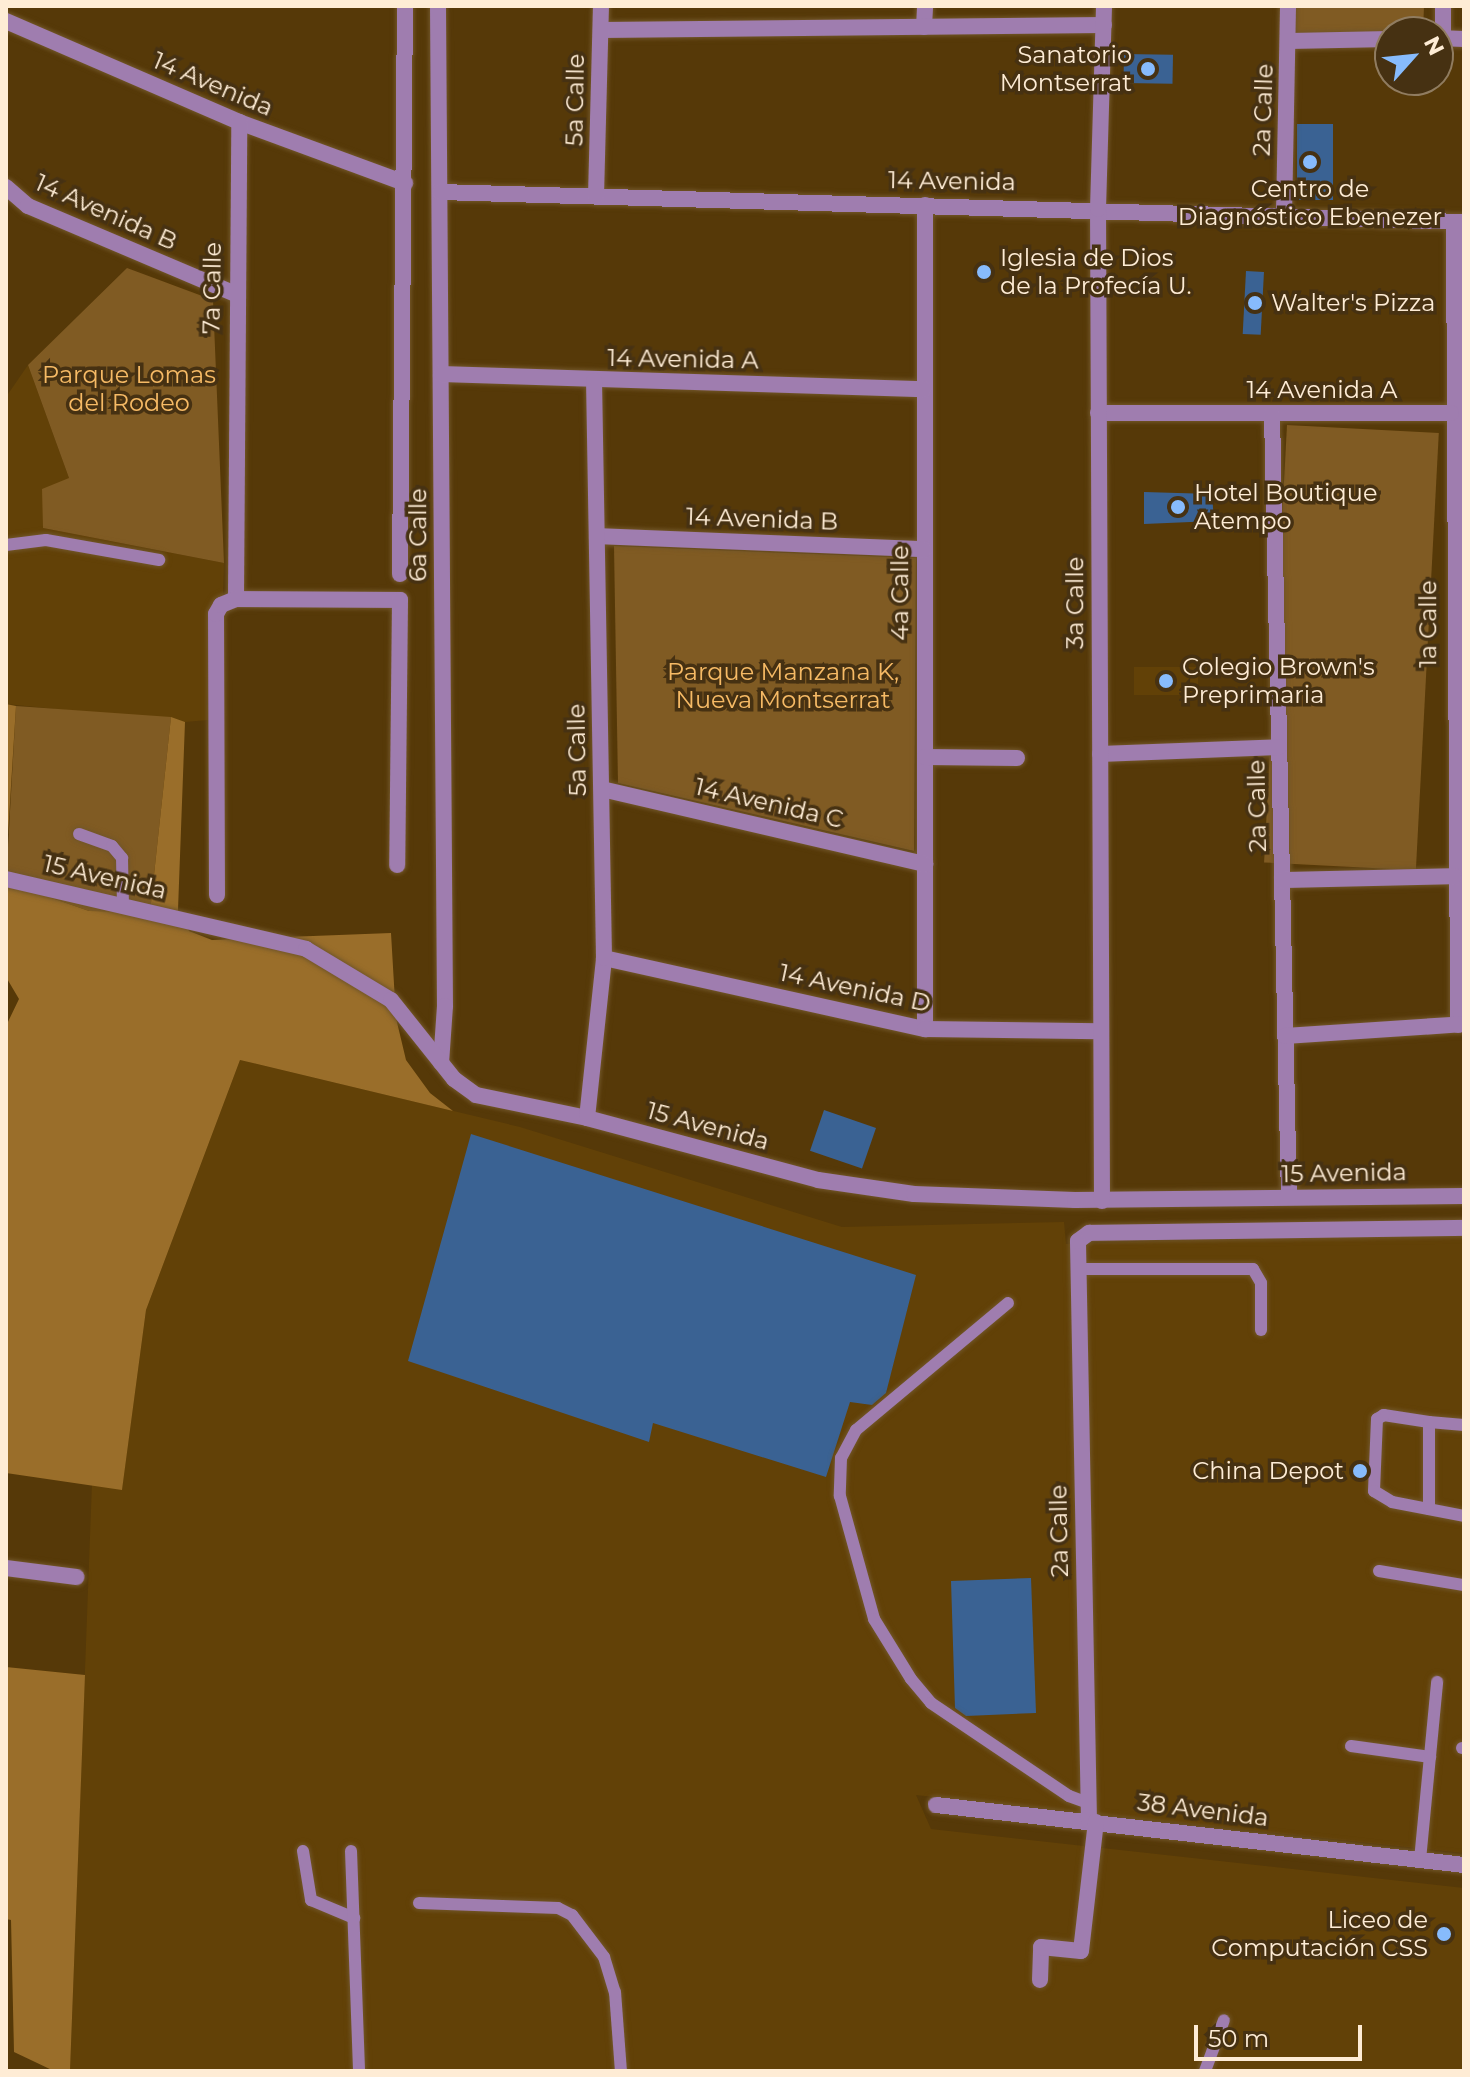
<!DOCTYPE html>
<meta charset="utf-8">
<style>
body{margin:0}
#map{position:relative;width:1470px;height:2077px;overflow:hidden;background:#563908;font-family:Montserrat,sans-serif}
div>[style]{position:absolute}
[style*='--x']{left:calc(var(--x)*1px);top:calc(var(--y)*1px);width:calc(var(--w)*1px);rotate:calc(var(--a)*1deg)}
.built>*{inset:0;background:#624107;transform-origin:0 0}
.green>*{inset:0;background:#805b23;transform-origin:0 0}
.forest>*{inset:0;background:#9a6e2a}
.building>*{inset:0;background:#3a6293;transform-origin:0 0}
.roads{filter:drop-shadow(0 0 2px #715629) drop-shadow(0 0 2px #715629)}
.lane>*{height:12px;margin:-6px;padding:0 6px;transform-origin:6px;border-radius:6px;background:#9f7daf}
.street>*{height:16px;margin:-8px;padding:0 8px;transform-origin:8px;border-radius:8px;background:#9f7daf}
.dots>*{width:22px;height:22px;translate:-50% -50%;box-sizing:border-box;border:4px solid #463112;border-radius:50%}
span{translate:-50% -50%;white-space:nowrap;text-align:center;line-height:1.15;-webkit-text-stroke:7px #463112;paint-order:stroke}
.poi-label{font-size:24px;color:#feecd5}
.right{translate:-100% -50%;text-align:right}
.left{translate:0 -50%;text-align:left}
.street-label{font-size:24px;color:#feecd5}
.park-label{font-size:24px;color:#f6ba65}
.frame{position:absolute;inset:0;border:8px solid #feecd5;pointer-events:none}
.north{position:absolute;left:1374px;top:16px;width:80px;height:80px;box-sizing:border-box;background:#463112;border:2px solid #907c60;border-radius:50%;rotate:63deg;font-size:22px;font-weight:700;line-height:32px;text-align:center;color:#feecd5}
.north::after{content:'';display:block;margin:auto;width:28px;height:36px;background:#87bbfc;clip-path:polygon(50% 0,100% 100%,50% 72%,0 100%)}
.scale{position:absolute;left:1194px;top:2025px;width:168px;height:36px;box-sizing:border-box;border:4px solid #feecd5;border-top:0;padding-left:10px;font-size:24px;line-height:28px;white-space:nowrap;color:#feecd5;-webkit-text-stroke:6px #463112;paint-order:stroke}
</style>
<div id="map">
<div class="built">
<i style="clip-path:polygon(28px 365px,69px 478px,43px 528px,224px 563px,219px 719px,185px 722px,6px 704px,6px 397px)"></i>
<i style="left:1134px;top:667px;width:64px;height:28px"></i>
<i style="clip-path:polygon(240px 1060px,520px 1127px,842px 1227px,1064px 1222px,1066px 1244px,1464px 1232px,1464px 1853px,916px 1795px,931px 1829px,1464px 1888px,1464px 2071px,70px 2071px,92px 1483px,122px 1489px,146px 1310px)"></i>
</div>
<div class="green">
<i style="clip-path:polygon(1295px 6px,1424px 6px,1423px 32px,1295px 36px)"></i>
<i style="clip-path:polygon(127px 268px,213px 300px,224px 563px,43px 528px,42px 489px,69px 478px,28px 365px)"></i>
<i style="left:1287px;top:425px;width:152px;height:438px;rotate:3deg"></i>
<i style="clip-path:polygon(614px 546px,916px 558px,914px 851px,618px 783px)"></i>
<i style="clip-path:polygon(16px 706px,171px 717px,150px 912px,89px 911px,6px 882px)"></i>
</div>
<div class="forest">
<i style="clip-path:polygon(6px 704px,16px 706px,6px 867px)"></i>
<i style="clip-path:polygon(171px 717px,185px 722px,178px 910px,189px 931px,212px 940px,391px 933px,396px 1018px,406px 1060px,430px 1093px,453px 1111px,240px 1060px,146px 1310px,122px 1490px,6px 1473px,6px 1026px,19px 999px,6px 977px,6px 882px,89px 911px,150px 912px)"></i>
<i style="clip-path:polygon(6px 1667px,85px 1675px,70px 2071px,54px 2071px,14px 2052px,11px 1920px,6px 1919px)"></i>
</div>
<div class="building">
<i style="left:1124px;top:54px;width:49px;height:29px;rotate:1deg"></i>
<i style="left:1297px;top:124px;width:36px;height:76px"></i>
<i style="left:1246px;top:271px;width:18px;height:63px;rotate:3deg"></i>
<i style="clip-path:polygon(1144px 492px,1212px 494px,1214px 521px,1144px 524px)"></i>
<i style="left:824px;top:1110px;width:55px;height:43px;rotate:19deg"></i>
<i style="clip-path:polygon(471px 1134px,916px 1275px,886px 1393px,872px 1405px,850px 1402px,826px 1477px,653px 1423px,649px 1442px,408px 1361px)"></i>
<i style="clip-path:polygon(1031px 1578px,1036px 1713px,966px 1716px,955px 1708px,951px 1581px)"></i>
</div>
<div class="roads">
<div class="lane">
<i style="--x:6;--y:545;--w:40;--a:-7.1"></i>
<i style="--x:46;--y:540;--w:115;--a:10"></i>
<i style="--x:79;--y:834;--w:35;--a:20"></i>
<i style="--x:112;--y:846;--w:16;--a:50"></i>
<i style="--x:122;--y:858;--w:48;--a:88.8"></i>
<i style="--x:1079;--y:1269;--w:174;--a:0"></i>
<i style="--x:1253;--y:1269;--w:16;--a:60"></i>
<i style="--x:1261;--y:1283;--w:47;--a:90"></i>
<i style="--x:1008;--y:1303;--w:198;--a:140.1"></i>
<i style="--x:856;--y:1430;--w:32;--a:118"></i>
<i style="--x:841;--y:1458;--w:38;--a:92"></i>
<i style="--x:840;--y:1496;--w:128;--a:74.5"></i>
<i style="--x:874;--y:1619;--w:70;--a:58.3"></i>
<i style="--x:911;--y:1679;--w:31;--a:50"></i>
<i style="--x:931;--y:1703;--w:166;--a:34"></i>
<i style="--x:1069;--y:1796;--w:20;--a:20"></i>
<i style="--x:1429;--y:1422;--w:46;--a:-171.2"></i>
<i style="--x:1384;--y:1415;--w:8;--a:150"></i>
<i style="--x:1377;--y:1419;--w:72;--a:92.4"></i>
<i style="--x:1374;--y:1491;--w:21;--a:31"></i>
<i style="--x:1392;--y:1502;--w:73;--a:11"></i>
<i style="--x:1429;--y:1509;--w:87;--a:-90"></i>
<i style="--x:1429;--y:1422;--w:35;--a:5"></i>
<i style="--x:1379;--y:1571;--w:86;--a:9.4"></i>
<i style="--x:1351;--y:1746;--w:80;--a:7.9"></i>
<i style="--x:1462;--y:1748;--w:2;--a:0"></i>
<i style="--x:303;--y:1851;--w:50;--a:80.7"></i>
<i style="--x:311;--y:1900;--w:47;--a:22.7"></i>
<i style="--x:351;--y:1851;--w:220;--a:87.9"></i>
<i style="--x:1420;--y:1860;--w:179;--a:-84.5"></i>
<i style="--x:419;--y:1903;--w:139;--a:2.1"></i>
<i style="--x:558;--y:1908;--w:16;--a:27"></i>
<i style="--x:572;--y:1915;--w:53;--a:52.7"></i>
<i style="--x:604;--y:1957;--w:37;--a:73"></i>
<i style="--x:615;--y:1992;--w:79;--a:85.7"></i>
<i style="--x:1205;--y:2071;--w:54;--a:-69.6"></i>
</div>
<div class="street">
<i style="--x:438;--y:6;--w:1000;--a:89.6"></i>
<i style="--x:445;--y:1006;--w:57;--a:94"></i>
<i style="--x:6;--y:21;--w:254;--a:23.4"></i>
<i style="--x:239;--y:122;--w:177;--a:20.2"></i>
<i style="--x:924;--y:27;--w:21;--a:-87"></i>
<i style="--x:601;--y:30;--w:503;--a:-0.57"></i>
<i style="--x:1438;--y:38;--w:26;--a:2"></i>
<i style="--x:1443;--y:38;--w:32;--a:-90"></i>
<i style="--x:1289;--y:41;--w:101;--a:-1.1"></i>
<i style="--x:6;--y:187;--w:29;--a:41"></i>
<i style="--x:28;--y:206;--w:225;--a:23"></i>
<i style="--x:440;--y:192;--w:1024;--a:1.68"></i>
<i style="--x:596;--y:196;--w:190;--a:-88.5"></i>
<i style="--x:925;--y:205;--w:824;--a:90"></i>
<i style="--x:1284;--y:215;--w:209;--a:-88.9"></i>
<i style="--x:1454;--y:222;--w:803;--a:89.71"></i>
<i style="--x:441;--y:374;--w:483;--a:1.8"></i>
<i style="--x:1098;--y:413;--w:353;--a:0"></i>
<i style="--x:1272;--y:414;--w:783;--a:88.76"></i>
<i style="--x:597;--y:536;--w:327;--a:2.3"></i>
<i style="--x:400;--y:574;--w:568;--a:-89.5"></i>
<i style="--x:236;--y:599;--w:477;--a:-89.6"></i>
<i style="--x:1100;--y:754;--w:179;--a:-2.2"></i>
<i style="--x:925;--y:757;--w:92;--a:0.6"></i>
<i style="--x:602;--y:789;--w:332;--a:13.1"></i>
<i style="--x:6;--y:879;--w:308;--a:13.1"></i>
<i style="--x:306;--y:949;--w:99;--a:31"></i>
<i style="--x:391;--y:1000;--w:101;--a:51.4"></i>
<i style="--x:454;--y:1079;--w:27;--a:36"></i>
<i style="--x:476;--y:1095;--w:113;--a:11.7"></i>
<i style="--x:587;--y:1118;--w:239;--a:15"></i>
<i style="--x:818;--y:1180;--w:97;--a:8.3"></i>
<i style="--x:914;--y:1194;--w:161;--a:2.1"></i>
<i style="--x:1075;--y:1200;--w:389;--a:-0.6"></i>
<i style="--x:1282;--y:880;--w:172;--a:-1.3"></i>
<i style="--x:217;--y:895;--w:281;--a:-90.2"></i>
<i style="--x:216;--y:614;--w:10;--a:-61"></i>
<i style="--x:221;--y:605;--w:16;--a:-22"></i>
<i style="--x:236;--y:599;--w:164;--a:0.3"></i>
<i style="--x:400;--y:600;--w:265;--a:90.6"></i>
<i style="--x:604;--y:958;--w:329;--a:12.5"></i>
<i style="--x:925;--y:1029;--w:175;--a:0.7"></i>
<i style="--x:1285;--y:1036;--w:179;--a:-3.8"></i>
<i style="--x:587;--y:1118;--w:161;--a:-83.9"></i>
<i style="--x:604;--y:958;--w:577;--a:-90.99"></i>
<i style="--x:1102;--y:1201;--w:992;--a:-90.23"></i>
<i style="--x:1098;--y:209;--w:203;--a:-88.3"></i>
<i style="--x:6;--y:1568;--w:71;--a:7.3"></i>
<i style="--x:936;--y:1805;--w:531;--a:6.48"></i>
<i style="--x:1089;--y:1821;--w:580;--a:-91.09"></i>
<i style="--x:1078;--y:1241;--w:14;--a:-36"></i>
<i style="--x:1089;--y:1233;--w:375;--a:-0.8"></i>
<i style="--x:1040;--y:1980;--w:33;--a:-88"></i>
<i style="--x:1041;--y:1947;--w:40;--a:5.7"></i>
<i style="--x:1081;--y:1951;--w:130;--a:-83.4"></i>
</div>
</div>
<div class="dots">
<i style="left:1148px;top:69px;background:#87bbfc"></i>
<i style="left:1310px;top:162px;background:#87bbfc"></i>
<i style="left:984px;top:272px;background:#87bbfc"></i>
<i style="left:1255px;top:303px;background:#87bbfc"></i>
<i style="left:1178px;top:507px;background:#87bbfc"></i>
<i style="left:1166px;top:681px;background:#87bbfc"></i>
<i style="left:1360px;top:1471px;background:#87bbfc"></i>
<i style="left:1444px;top:1934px;background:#87bbfc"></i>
</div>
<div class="poi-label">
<span class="right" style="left:1132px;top:69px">Sanatorio<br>Montserrat</span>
<span style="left:1310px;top:203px">Centro de<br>Diagnóstico Ebenezer</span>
<span class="left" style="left:1000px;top:272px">Iglesia de Dios<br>de la Profecía U.</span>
<span class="left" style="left:1271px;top:303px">Walter's Pizza</span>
<span class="left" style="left:1194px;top:507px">Hotel Boutique<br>Atempo</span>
<span class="left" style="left:1182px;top:681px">Colegio Brown's<br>Preprimaria</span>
<span class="right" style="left:1344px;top:1471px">China Depot</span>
<span class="right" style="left:1428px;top:1934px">Liceo de<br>Computación CSS</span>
</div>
<div class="street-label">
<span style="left:213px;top:84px;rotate:23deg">14 Avenida</span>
<span style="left:575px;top:100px;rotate:-89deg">5a Calle</span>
<span style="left:1263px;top:110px;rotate:-88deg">2a Calle</span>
<span style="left:952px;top:181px;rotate:1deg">14 Avenida</span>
<span style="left:106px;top:212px;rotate:24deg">14 Avenida B</span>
<span style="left:212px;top:288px;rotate:-89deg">7a Calle</span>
<span style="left:683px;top:359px;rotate:1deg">14 Avenida A</span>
<span style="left:1322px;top:390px">14 Avenida A</span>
<span style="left:762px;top:519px;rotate:2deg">14 Avenida B</span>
<span style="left:418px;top:535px;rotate:-90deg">6a Calle</span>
<span style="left:900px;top:593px;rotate:-90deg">4a Calle</span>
<span style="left:1075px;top:603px;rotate:-90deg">3a Calle</span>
<span style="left:1428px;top:624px;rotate:-90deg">1a Calle</span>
<span style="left:577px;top:750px;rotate:-91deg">5a Calle</span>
<span style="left:769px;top:803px;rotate:13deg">14 Avenida C</span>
<span style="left:1257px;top:806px;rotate:-91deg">2a Calle</span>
<span style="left:105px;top:877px;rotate:13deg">15 Avenida</span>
<span style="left:855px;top:988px;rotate:12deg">14 Avenida D</span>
<span style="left:708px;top:1126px;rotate:15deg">15 Avenida</span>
<span style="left:1344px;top:1173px;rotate:-1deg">15 Avenida</span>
<span style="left:1059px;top:1531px;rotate:-91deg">2a Calle</span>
<span style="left:1203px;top:1810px;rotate:7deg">38 Avenida</span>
</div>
<div class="park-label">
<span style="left:129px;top:389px">Parque Lomas<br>del Rodeo</span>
<span style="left:783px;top:686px">Parque Manzana K,<br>Nueva Montserrat</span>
</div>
<div class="frame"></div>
<div class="north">N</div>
<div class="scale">50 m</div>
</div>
